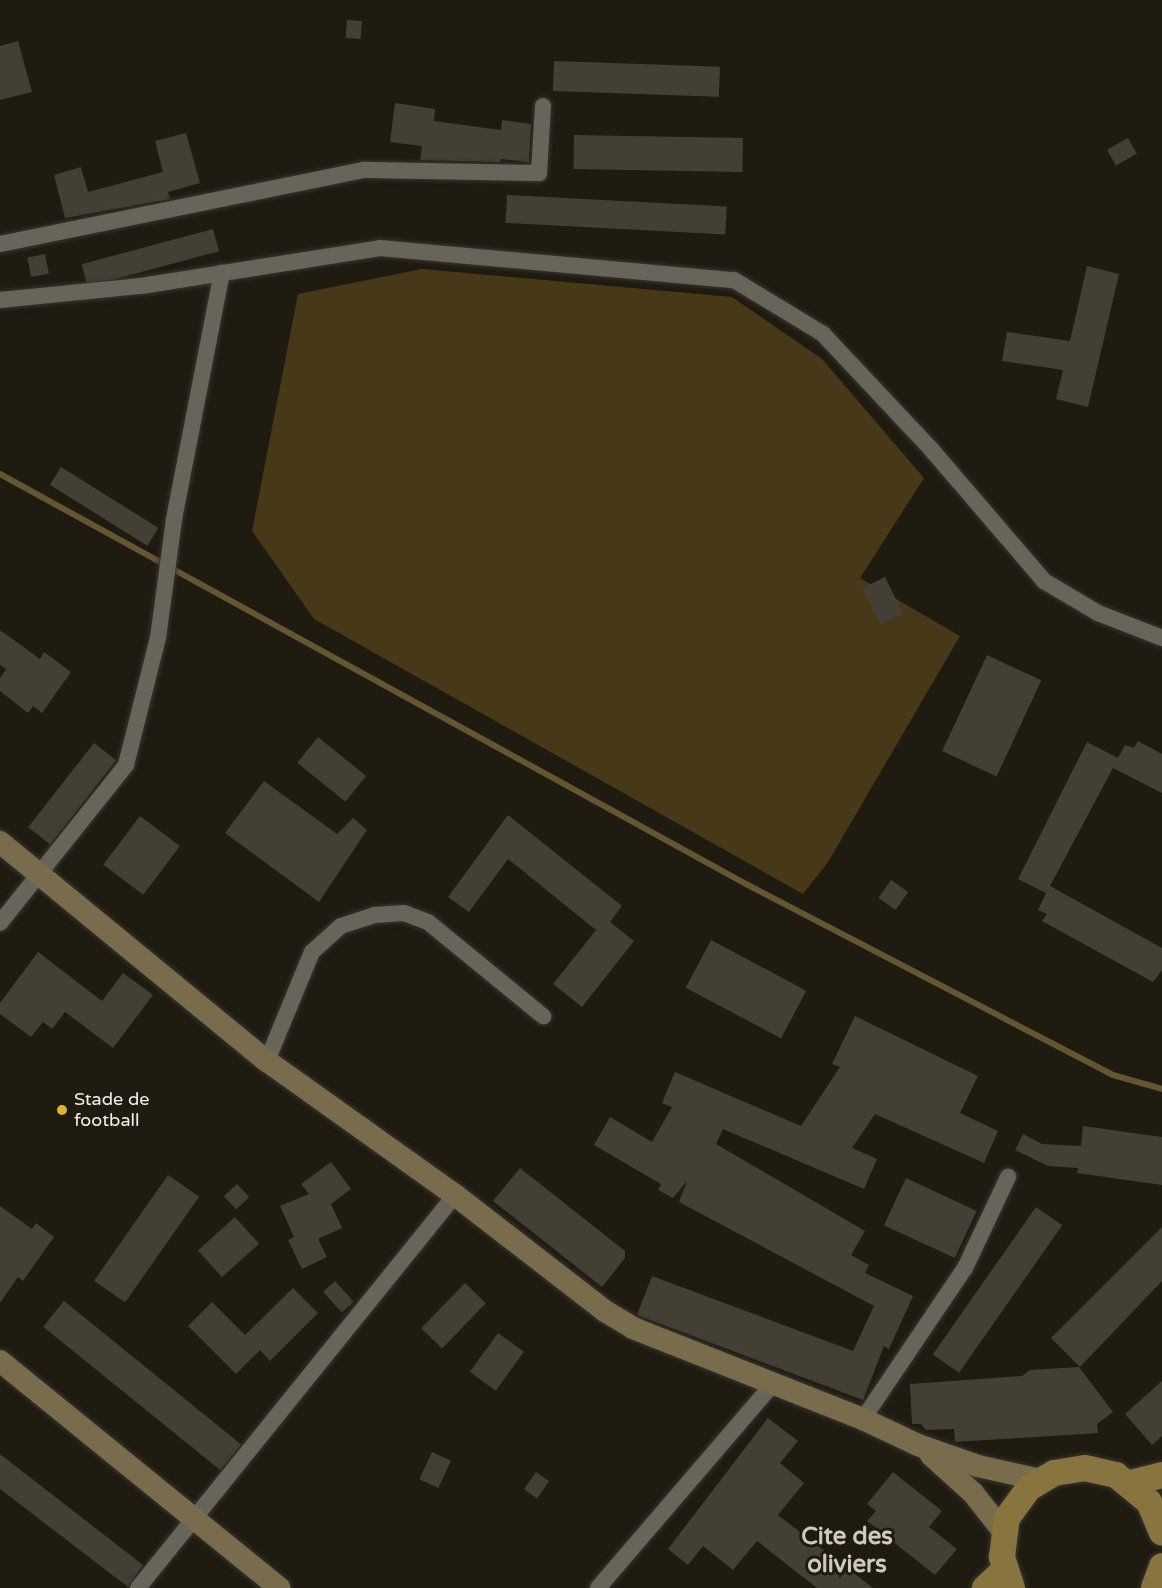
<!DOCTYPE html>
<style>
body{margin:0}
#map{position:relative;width:1162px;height:1588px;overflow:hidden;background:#1f1b11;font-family:"Varela Round",sans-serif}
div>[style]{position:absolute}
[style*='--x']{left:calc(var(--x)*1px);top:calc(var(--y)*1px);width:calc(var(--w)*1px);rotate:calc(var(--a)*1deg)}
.green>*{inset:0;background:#473918}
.stream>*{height:6px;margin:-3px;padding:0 3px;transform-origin:3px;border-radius:3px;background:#655633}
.building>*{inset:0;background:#443f35;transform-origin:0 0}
.roads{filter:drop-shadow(0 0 2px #38352f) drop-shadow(0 0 2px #38352f)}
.street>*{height:16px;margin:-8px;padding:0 8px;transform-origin:8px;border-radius:8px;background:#696459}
.secondary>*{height:22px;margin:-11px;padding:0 11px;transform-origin:11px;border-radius:11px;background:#786c4c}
.primary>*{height:26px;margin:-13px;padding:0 13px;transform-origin:13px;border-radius:13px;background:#88743f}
.dots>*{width:16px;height:16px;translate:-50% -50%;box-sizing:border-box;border:3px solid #1f1b11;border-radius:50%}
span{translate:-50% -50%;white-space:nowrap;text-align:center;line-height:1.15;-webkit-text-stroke:6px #1f1b11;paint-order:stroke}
.poi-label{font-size:18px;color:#f2efe8}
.left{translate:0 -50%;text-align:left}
.district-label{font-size:24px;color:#cec9bc;font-weight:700}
</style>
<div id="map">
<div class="green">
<i style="clip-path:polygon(422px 269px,732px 297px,822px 359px,924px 478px,860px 578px,960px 636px,828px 862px,803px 894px,314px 619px,252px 531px,298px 294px)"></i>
</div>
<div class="stream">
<i style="--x:0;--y:474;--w:853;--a:28.79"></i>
<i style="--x:748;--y:885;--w:411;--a:27.5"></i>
<i style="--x:1113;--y:1075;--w:51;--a:15.9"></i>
</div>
<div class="building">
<i style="left:347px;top:20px;width:15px;height:18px;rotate:4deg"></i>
<i style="clip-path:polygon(18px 41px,32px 92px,0 100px,0 46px)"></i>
<i style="left:554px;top:61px;width:166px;height:30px;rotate:2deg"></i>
<i style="clip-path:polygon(395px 103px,435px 109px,434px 121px,501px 130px,502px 120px,531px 124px,529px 162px,501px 159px,500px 162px,420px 160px,422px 146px,390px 142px)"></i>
<i style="clip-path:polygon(186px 133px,200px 183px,168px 192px,170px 199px,65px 218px,54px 175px,81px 167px,88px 192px,163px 172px,155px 141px)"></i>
<i style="left:574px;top:135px;width:169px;height:34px;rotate:1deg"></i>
<i style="left:1128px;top:138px;width:18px;height:24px;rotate:61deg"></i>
<i style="left:507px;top:195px;width:220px;height:28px;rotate:3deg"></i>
<i style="left:213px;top:229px;width:23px;height:136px;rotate:75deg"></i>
<i style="left:45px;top:254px;width:20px;height:18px;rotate:79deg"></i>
<i style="clip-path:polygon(1087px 266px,1119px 274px,1088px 407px,1056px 399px,1063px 370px,1002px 361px,1007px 332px,1070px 341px)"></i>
<i style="left:61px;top:467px;width:115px;height:21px;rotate:32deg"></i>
<i style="left:885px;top:577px;width:41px;height:25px;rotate:64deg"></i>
<i style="clip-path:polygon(0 630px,40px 659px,44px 652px,71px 672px,42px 713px,33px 706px,28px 713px,0 691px,0 678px,6px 669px,0 665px)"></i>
<i style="left:987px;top:655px;width:60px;height:106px;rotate:25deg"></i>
<i style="left:318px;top:737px;width:62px;height:33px;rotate:39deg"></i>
<i style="clip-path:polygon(1138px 741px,1162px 754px,1162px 793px,1113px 768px,1050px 886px,1162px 948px,1162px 970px,1153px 982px,1042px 921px,1047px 914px,1038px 910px,1046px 893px,1018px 879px,1087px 742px,1118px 758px,1125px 745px,1134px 748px)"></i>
<i style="left:94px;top:743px;width:28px;height:107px;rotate:38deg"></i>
<i style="clip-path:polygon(264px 781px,337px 834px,353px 818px,367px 830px,319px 902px,225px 833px)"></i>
<i style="clip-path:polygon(508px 815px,622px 906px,610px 922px,634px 941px,582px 1007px,553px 984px,596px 930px,508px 859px,469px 912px,448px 897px)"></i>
<i style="left:140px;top:816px;width:50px;height:61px;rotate:37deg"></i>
<i style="left:891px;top:880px;width:21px;height:22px;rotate:35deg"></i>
<i style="left:711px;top:940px;width:108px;height:54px;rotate:28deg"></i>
<i style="clip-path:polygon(38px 952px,102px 1001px,123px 973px,153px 995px,113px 1048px,65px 1012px,52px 1029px,43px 1022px,31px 1037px,0 1014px,0 1003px)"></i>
<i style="clip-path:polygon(855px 1016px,978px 1076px,960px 1113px,998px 1131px,984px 1163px,875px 1114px,852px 1148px,877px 1159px,864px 1189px,723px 1129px,716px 1144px,865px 1231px,851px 1255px,869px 1265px,865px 1273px,913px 1296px,889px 1349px,884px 1346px,863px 1400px,637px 1315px,652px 1276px,853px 1351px,874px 1306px,679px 1202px,687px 1181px,673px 1198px,658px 1190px,661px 1184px,594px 1145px,610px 1117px,652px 1142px,672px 1107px,662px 1103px,675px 1072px,801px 1126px,840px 1067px,832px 1064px)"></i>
<i style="clip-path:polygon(1083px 1126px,1162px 1137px,1162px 1185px,1077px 1173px,1078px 1168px,1048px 1166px,1015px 1150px,1023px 1134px,1042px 1144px,1081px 1146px)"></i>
<i style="clip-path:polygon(331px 1162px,351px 1189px,331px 1204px,342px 1228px,318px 1239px,327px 1257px,302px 1269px,288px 1240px,294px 1237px,280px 1206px,309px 1194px,301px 1184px)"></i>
<i style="clip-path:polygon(520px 1168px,625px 1251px,625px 1258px,602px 1287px,493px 1201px)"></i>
<i style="left:168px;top:1175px;width:38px;height:129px;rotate:35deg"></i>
<i style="left:906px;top:1178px;width:78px;height:52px;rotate:25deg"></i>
<i style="left:237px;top:1184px;width:18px;height:18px;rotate:47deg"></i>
<i style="clip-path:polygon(0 1206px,32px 1229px,36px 1223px,54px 1237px,23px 1281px,18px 1277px,0 1303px)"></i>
<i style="left:1036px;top:1207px;width:32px;height:180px;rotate:35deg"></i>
<i style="left:235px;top:1217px;width:36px;height:50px;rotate:48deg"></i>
<i style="clip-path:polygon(1162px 1227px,1162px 1281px,1080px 1367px,1051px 1338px)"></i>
<i style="left:335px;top:1281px;width:28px;height:16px;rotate:48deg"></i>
<i style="left:465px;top:1283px;width:29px;height:63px;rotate:44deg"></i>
<i style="clip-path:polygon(293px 1288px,318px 1313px,270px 1361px,260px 1350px,236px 1374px,188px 1326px,212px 1302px,245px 1335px)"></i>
<i style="left:64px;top:1301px;width:228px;height:33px;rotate:39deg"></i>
<i style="left:498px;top:1333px;width:32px;height:48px;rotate:36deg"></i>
<i style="clip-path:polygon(1079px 1367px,1113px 1412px,1097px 1424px,1098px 1433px,955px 1442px,954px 1429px,926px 1430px,921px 1424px,912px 1424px,910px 1384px,1022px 1376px,1030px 1370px)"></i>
<i style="clip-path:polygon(1162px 1381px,1162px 1436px,1152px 1445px,1125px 1414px)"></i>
<i style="clip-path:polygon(768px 1418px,798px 1441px,780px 1463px,804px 1483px,778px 1515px,873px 1588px,817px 1588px,757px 1541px,733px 1570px,703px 1546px,688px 1565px,668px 1549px)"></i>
<i style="left:432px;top:1452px;width:21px;height:30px;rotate:25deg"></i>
<i style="clip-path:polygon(0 1454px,143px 1565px,128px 1587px,0 1489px)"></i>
<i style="left:536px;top:1472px;width:16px;height:21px;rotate:35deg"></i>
<i style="clip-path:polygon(893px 1472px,942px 1511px,929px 1527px,957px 1549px,935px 1575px,867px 1521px,876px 1511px,867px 1504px)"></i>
</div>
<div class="roads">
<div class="street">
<i style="--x:0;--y:244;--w:371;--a:-11.5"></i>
<i style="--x:364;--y:170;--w:175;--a:1"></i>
<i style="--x:539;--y:173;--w:67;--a:-86.6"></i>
<i style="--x:0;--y:300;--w:142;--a:-5.7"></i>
<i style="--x:141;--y:286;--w:242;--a:-9"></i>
<i style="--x:380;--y:248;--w:355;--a:5.2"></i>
<i style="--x:734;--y:280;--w:104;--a:31.2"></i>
<i style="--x:823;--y:334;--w:158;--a:46.8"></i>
<i style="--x:931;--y:449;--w:174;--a:49.4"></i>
<i style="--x:1044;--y:581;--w:63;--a:30.7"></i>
<i style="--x:1098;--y:613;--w:69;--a:21.3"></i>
<i style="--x:0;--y:923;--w:202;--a:-51.4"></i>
<i style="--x:126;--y:765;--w:131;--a:-75.9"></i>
<i style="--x:158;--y:638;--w:120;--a:-82.3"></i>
<i style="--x:174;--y:519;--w:251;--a:-79"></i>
<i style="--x:267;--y:1061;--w:118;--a:-67.6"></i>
<i style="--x:312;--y:952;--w:39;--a:-42"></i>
<i style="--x:341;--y:926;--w:35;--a:-18"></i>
<i style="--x:374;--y:915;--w:30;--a:-4"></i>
<i style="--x:404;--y:913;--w:26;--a:21"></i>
<i style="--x:428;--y:922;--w:149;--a:39.3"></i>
<i style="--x:863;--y:1419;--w:182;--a:-56"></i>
<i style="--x:965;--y:1268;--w:101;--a:-64.7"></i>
<i style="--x:138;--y:1588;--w:505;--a:-51.11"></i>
<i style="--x:598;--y:1588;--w:270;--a:-49.4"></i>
</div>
<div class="secondary">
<i style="--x:0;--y:842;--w:345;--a:39.4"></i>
<i style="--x:267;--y:1061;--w:231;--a:35.5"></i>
<i style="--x:455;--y:1195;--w:190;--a:37.7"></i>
<i style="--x:605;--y:1311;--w:33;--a:31"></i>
<i style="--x:633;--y:1328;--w:247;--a:21.6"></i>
<i style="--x:863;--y:1419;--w:61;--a:25.3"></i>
<i style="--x:918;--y:1445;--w:64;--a:19.3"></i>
<i style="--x:978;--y:1466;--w:64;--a:12.7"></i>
<i style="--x:0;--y:1361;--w:360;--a:39.1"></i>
<i style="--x:931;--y:1455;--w:57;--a:42.1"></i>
<i style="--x:973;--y:1493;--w:48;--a:51.7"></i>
</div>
<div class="primary">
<i style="--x:1130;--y:1483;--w:33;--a:-14"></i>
<i style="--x:985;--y:1588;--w:26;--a:-43"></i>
<i style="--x:1012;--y:1588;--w:33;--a:-108"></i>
<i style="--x:1002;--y:1557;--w:39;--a:-83"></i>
<i style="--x:1007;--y:1518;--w:37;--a:-54"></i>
<i style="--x:1029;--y:1488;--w:29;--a:-31"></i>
<i style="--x:1054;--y:1473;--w:31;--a:-9"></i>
<i style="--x:1085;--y:1468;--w:32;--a:13"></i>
<i style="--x:1116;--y:1475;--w:43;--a:39.3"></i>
<i style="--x:1149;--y:1502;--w:33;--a:67"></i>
<i style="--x:1154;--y:1588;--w:23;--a:-70"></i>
</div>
</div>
<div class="dots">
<i style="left:62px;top:1110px;background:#deb133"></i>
</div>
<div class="poi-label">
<span class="left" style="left:74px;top:1110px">Stade de<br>football</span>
</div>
<div class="district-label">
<span style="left:847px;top:1551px">Cite des<br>oliviers</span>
</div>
</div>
